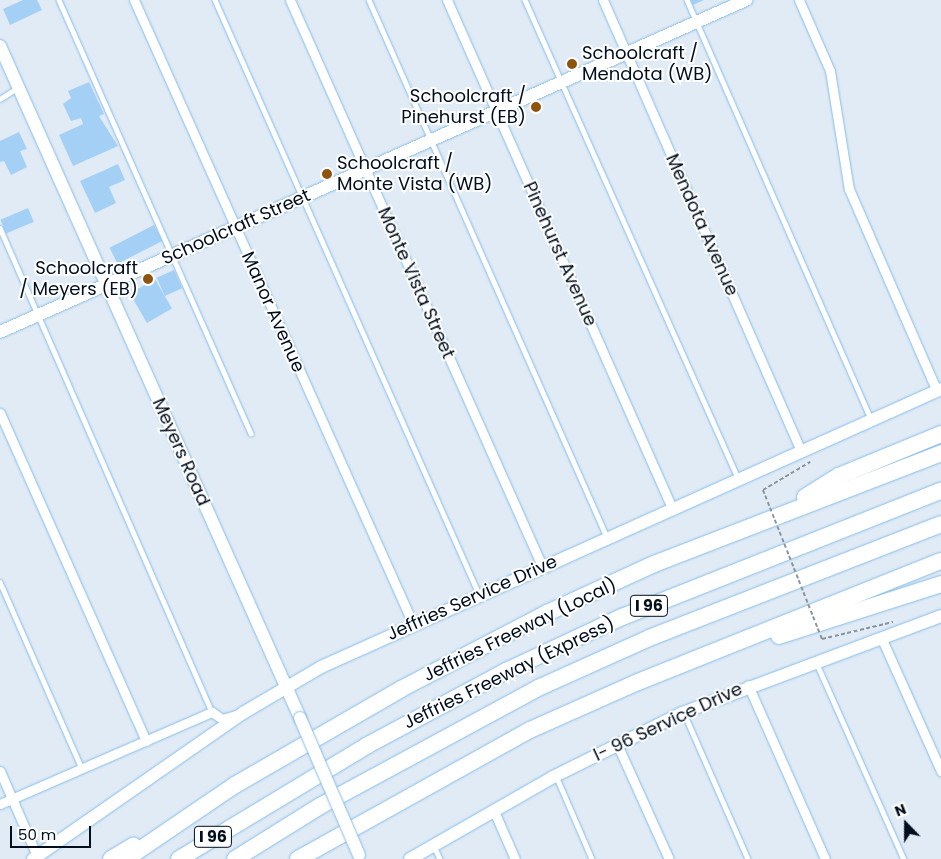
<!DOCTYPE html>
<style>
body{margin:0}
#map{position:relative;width:941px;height:859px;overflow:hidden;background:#e0ebf5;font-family:Poppins,sans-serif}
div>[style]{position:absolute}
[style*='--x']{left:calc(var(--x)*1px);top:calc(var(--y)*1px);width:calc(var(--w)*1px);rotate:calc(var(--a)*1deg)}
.building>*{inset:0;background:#a5d0f5;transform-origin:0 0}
.path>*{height:2px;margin-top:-1px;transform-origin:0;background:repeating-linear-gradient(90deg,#8894a0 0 4px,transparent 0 6.5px)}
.roads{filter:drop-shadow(0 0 1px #87bdeb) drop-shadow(0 0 1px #87bdeb)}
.lane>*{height:4.5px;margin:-2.25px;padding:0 2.25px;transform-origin:2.25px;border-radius:2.25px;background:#fff}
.street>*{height:9px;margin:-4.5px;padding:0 4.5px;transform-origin:4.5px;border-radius:4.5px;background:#fff}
.secondary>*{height:12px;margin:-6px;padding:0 6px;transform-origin:6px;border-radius:6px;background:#fff}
.highway>*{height:16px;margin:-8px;padding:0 8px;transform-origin:8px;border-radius:8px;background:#fff}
.path-bridge>*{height:2px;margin-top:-1px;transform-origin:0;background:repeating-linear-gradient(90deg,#8894a0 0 4px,transparent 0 6.5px)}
.bridges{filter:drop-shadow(0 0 1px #87bdeb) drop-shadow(0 0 1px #87bdeb)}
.secondary-bridge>*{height:12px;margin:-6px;padding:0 6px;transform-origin:6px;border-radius:6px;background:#fff}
.dots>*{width:14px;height:14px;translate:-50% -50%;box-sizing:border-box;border:2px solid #fff;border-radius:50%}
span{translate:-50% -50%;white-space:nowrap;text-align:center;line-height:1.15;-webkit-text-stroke:4px #fff;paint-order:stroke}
.shield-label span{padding:1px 4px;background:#fff;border:1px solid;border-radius:4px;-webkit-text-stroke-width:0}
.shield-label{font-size:16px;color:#000e1e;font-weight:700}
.poi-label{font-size:18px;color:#000e1e}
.left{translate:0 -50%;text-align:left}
.right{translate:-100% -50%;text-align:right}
.street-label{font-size:18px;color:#000e1e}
.north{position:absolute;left:881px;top:799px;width:50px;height:50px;-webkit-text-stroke:4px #fff;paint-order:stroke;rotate:338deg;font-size:14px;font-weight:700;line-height:20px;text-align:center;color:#000e1e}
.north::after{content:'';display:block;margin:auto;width:18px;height:22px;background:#000e1e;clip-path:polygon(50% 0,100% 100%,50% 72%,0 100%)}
.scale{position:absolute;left:10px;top:826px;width:81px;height:22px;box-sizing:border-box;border:2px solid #000e1e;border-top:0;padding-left:6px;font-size:15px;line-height:18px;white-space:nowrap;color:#000e1e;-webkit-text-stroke:4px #fff;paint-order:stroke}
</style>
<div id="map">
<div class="building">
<i style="clip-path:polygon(23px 0,37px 0,42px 10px,10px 25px,3px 9px)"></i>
<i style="clip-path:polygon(691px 0,704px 0,693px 5px)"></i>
<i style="clip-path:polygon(89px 82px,104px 114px,99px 116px,118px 146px,73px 166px,59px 135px,83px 124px,81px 118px,71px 121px,63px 104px,71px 98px,68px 91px)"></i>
<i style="clip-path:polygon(19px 132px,27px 149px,20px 151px,27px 167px,11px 175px,4px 161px,0 162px,0 141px)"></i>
<i style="clip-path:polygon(118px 164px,125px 180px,109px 187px,116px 203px,95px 213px,80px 181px)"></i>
<i style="left:28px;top:208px;width:15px;height:30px;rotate:67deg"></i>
<i style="left:154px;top:225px;width:18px;height:50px;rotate:63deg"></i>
<i style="left:174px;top:270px;width:20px;height:19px;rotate:66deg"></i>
<i style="left:155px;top:279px;width:34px;height:29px;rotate:60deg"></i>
</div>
<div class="path">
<i style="--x:763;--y:490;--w:55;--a:-30.8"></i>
<i style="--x:822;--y:639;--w:73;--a:-13.5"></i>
</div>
<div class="roads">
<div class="lane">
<i style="--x:59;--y:0;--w:474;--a:66.1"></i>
<i style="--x:215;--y:0;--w:650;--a:66.04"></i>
<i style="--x:369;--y:0;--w:587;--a:66.1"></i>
<i style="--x:525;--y:0;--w:523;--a:65.98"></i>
<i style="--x:687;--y:0;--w:459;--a:66.3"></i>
<i style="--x:0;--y:99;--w:20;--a:-33"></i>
<i style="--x:0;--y:228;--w:528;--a:66.35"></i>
<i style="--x:0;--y:582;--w:204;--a:66.3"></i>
<i style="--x:817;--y:664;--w:214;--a:66"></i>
<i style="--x:684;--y:713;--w:159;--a:66.3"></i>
<i style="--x:557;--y:778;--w:88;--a:66.6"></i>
<i style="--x:434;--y:846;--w:14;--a:65"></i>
</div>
<div class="street">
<i style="--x:134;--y:0;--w:684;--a:65.91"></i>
<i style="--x:290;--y:0;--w:620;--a:66"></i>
<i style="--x:447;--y:0;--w:556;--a:66.11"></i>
<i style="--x:603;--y:0;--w:492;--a:66.3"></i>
<i style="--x:799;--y:0;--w:77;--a:66.4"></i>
<i style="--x:830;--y:71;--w:120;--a:80.9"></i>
<i style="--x:849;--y:189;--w:220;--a:66.5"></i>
<i style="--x:0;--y:413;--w:359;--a:66"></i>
<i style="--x:881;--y:637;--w:147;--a:65.9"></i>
<i style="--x:748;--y:685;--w:190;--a:66.1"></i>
<i style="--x:617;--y:744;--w:126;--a:65.7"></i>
<i style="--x:0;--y:771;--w:93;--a:66.5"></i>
<i style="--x:0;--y:804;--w:231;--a:-23.5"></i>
<i style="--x:212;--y:712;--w:12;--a:35"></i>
<i style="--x:222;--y:719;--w:15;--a:-16"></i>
<i style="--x:494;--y:811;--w:52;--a:66.4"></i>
</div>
<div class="secondary">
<i style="--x:0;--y:46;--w:736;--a:65.94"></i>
<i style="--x:0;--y:332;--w:817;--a:-23.99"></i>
<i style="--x:33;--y:859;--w:256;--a:-34.8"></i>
<i style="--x:243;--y:713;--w:91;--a:-30.5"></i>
<i style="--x:321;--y:667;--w:679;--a:-24.15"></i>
<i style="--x:410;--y:859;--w:165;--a:-29.8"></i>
<i style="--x:553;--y:777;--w:144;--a:-26.4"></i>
<i style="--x:682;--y:713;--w:277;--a:-20.5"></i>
</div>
<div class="highway">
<i style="--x:805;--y:497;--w:40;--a:-32"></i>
<i style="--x:839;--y:476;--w:110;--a:-22.4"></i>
<i style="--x:779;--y:636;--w:170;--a:-17.8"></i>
<i style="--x:111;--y:859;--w:26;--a:-31"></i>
<i style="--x:126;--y:859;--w:132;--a:-34.2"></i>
<i style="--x:235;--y:785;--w:192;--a:-30"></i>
<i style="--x:401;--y:689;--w:165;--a:-27.5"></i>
<i style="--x:547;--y:613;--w:118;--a:-24.6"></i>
<i style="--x:654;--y:564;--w:308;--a:-21.1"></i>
<i style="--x:179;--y:859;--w:221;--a:-31.1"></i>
<i style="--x:368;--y:745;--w:157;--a:-28.2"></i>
<i style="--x:506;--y:671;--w:128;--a:-25"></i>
<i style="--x:622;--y:617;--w:343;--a:-21.6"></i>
<i style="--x:235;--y:859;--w:100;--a:-31.9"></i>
<i style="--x:320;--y:806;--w:248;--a:-28.4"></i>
<i style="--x:538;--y:688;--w:122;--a:-24.2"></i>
<i style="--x:649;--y:638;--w:313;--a:-21.3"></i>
<i style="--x:298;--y:859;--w:265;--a:-29.1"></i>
<i style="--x:530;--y:730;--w:118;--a:-24"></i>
<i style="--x:638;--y:682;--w:326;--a:-21.8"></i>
</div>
</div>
<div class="path-bridge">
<i style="--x:763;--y:490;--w:160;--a:68.4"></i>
</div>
<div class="bridges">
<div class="secondary-bridge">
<i style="--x:300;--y:718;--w:149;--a:66.7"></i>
</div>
</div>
<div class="dots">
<i style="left:572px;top:64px;background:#8e540e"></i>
<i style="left:536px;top:107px;background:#8e540e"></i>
<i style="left:327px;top:174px;background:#8e540e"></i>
<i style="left:148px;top:279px;background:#8e540e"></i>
</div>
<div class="shield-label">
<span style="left:649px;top:606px">I 96</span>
<span style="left:213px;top:837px">I 96</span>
</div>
<div class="poi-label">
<span class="left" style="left:582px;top:64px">Schoolcraft /<br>Mendota (WB)</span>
<span class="right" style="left:526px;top:107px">Schoolcraft /<br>Pinehurst (EB)</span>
<span class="left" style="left:337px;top:174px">Schoolcraft /<br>Monte Vista (WB)</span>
<span class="right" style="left:138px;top:279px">Schoolcraft<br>/ Meyers (EB)</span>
</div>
<div class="street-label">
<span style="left:702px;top:225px;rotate:66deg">Mendota Avenue</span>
<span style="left:236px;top:227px;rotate:-24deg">Schoolcraft Street</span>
<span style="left:560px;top:254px;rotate:66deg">Pinehurst Avenue</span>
<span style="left:416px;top:283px;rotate:66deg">Monte Vista Street</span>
<span style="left:273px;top:312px;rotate:66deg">Manor Avenue</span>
<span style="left:181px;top:452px;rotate:66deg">Meyers Road</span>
<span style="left:472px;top:598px;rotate:-24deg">Jeffries Service Drive</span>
<span style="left:520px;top:630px;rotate:-26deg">Jeffries Freeway (Local)</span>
<span style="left:509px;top:673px;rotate:-26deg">Jeffries Freeway (Express)</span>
<span style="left:668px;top:722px;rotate:-25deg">I- 96 Service Drive</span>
</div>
<div class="north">N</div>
<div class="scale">50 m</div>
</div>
